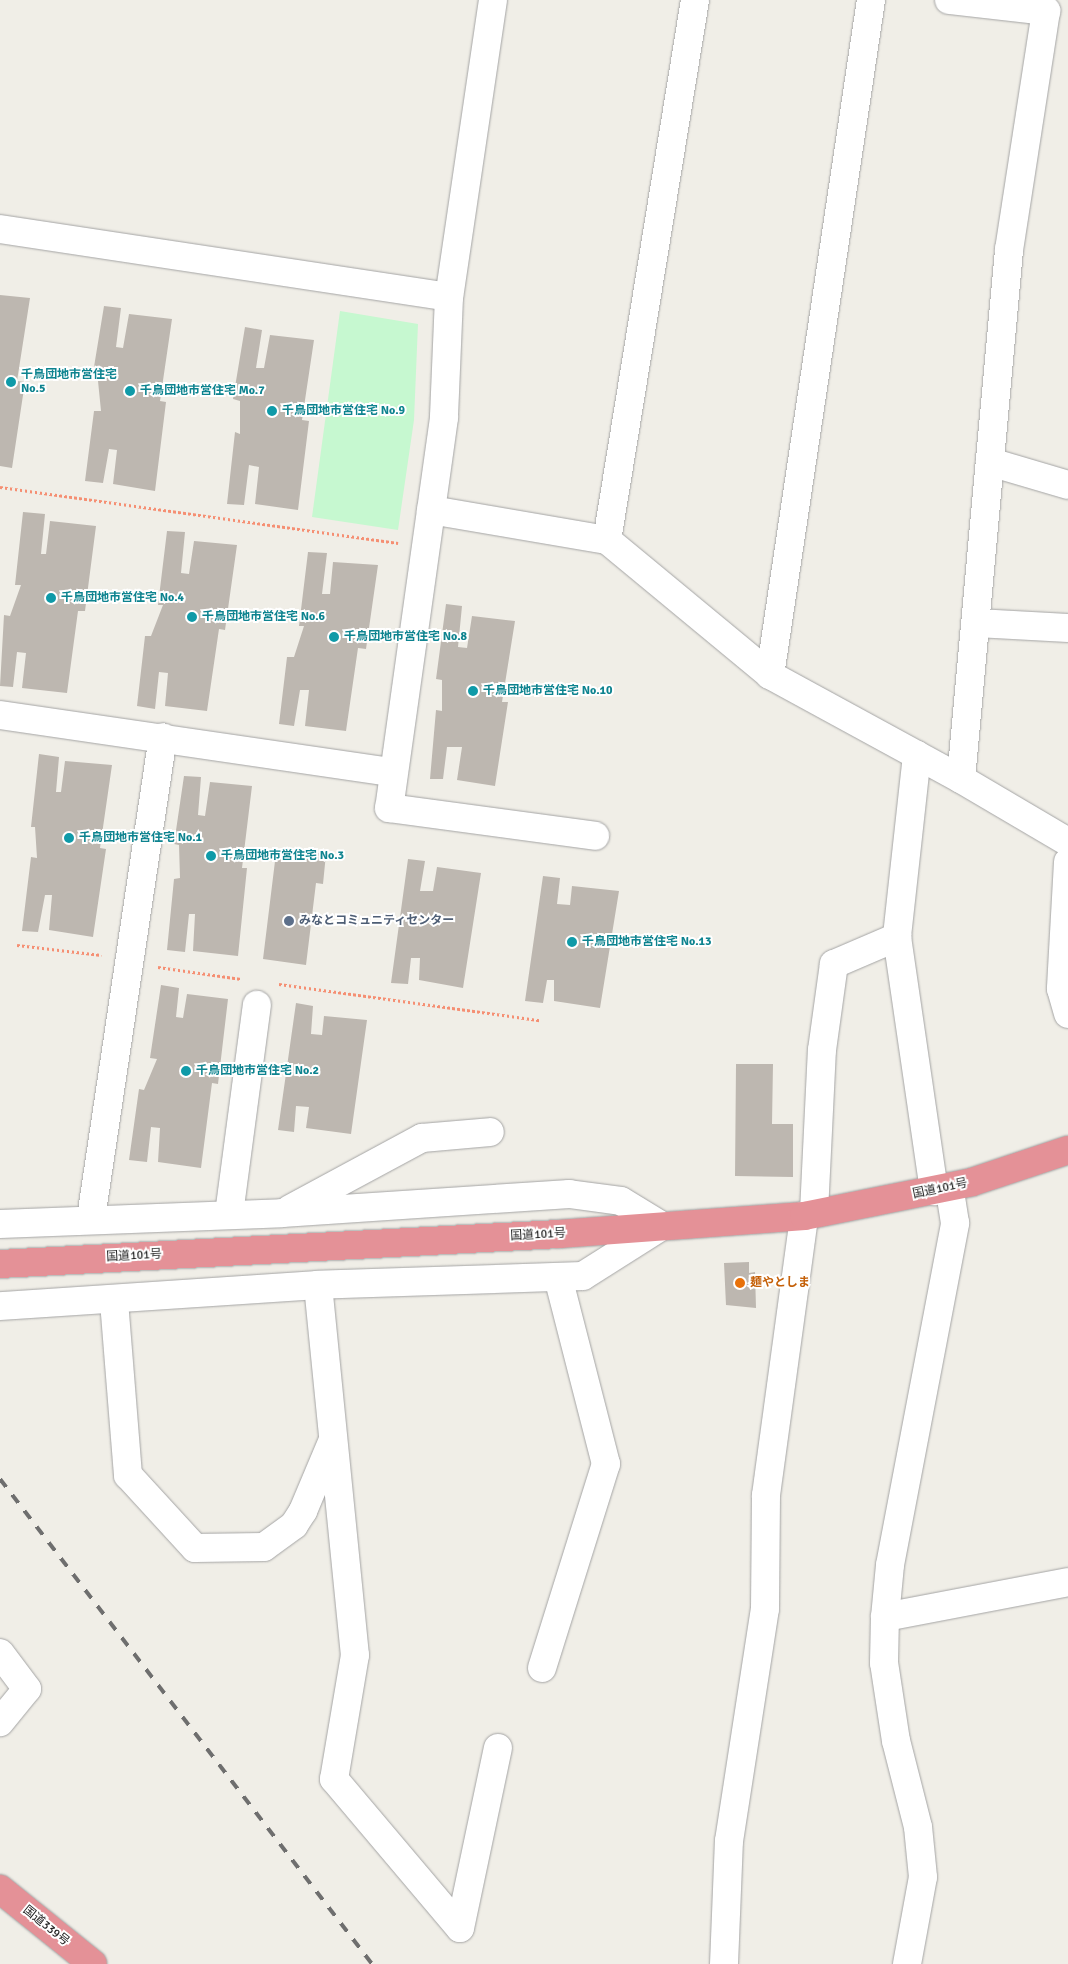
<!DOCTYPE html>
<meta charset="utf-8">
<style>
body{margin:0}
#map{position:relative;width:1068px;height:1964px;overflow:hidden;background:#f0eee7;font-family:Signika,"Noto Sans JP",sans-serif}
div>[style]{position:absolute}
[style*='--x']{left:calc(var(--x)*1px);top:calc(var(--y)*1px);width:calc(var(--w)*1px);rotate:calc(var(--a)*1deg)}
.park>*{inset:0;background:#c6f8d0}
.building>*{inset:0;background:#bdb7b0}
.path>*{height:3px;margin-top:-1.5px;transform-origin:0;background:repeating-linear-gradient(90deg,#f58f73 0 2.5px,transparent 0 5px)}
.roads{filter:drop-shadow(0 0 1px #a4a4a4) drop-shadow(0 0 1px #a4a4a4)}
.minor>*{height:28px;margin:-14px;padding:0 14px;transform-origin:14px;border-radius:14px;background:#fff}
.highway>*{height:28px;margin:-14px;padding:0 14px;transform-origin:14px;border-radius:14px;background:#e49197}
.rail>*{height:4px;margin-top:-2px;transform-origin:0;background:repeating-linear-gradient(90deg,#6e6e6e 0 10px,transparent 0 20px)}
.dots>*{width:14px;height:14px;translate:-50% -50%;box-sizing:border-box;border:2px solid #fff;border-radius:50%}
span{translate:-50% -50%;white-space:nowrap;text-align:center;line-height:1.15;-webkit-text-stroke:4px #fff;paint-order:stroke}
.culture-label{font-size:12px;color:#0d838f;font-weight:700}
.left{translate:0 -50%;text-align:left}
.service-label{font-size:12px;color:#4e5e75;font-weight:700}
.street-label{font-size:12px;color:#202020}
.food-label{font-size:12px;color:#c56008;font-weight:700}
</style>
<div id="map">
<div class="park">
<i style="clip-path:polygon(340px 311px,418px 324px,414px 420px,398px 530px,312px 517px)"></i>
</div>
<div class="building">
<i style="clip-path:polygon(0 295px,30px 298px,17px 381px,25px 382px,12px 468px,0 466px)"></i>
<i style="clip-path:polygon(104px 306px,121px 308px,116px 347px,123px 348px,129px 314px,172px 319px,160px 401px,166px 402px,155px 491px,113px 484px,117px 450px,109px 449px,103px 483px,85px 481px,94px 411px,101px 411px,98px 381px,92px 379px)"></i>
<i style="clip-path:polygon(245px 327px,262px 330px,256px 368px,264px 368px,270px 335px,314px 340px,302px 420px,309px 421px,298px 510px,255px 504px,259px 467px,249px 465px,244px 505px,227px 504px,235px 432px,240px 434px,240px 401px,233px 399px)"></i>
<i style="clip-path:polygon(23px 512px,45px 514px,41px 554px,46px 554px,50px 521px,96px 526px,85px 611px,78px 611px,67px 693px,22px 688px,26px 653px,17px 652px,13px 687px,0 686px,4px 615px,10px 616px,21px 585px,15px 585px)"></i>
<i style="clip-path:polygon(167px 531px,185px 532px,181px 573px,189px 574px,194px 541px,237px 545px,225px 630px,219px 629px,207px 711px,165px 706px,168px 673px,159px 672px,155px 709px,137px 706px,145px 636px,151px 636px,163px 605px,158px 605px)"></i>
<i style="clip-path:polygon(308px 552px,327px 553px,322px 594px,330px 594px,333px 562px,378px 565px,366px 649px,358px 648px,346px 731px,305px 726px,309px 690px,300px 690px,294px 726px,279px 724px,287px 657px,294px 657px,304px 626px,299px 626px)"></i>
<i style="clip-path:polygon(446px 604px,462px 606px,458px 647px,467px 648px,472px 616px,515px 621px,502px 702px,508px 702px,495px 786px,457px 780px,462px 747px,447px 747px,443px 779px,430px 779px,436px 710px,442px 711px,442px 680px,436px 679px)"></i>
<i style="clip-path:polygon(39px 754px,59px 757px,56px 792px,61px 792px,65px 761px,112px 765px,100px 848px,106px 849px,93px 937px,49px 930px,52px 895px,45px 895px,38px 932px,22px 931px,31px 857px,37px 858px,35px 827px,31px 827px)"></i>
<i style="clip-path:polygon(184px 776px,201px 777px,198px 815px,205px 816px,210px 782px,252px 786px,242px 868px,247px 868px,238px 956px,193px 951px,195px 914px,189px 914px,185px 952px,167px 950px,174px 879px,180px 878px,179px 845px,174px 844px)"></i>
<i style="clip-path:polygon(311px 852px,326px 854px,323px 884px,316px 883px,306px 965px,263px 959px,276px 853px,311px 856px)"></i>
<i style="clip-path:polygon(408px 859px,425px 861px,420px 891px,433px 891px,437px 867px,481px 873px,463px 988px,419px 980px,420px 958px,411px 958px,408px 984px,391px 983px)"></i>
<i style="clip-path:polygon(543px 876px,560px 878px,557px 904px,570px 905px,572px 886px,619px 891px,600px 1008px,554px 1001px,554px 980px,547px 980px,543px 1003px,525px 1001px)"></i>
<i style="clip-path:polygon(161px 985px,179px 988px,176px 1017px,183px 1018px,187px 994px,228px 999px,218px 1084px,212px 1083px,201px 1168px,158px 1162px,160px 1128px,151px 1127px,147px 1162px,129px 1160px,139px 1089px,144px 1090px,157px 1059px,150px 1058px)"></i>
<i style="clip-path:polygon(296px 1003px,313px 1006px,311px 1034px,322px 1035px,324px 1016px,367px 1020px,351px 1134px,306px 1128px,309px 1107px,296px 1106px,294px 1132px,278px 1130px)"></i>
<i style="clip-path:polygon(736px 1064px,773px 1064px,772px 1124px,793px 1124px,793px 1177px,735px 1176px)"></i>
<i style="clip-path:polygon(749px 1262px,749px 1273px,755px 1272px,756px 1308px,726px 1305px,724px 1263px)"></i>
</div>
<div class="path">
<i style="--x:0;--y:487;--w:402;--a:8"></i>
<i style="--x:17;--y:945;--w:85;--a:6.8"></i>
<i style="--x:158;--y:967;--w:84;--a:8.2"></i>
<i style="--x:279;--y:984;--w:263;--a:7.9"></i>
</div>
<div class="roads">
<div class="minor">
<i style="--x:493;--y:0;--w:300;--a:98.4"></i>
<i style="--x:449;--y:297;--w:121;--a:92.4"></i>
<i style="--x:444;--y:418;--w:394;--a:98"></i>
<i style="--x:389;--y:808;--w:208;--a:7.7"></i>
<i style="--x:949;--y:0;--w:98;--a:6.5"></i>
<i style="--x:1046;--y:11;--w:242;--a:98.8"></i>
<i style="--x:1009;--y:250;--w:531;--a:95.18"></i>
<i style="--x:0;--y:229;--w:454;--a:8.6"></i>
<i style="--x:990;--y:462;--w:81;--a:16.4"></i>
<i style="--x:431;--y:510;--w:179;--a:9.7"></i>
<i style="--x:607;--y:540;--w:212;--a:39.6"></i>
<i style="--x:770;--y:675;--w:217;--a:28.6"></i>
<i style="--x:961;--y:779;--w:124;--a:30.5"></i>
<i style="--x:607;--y:540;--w:547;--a:-80.74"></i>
<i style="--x:977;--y:623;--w:91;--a:3.1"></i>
<i style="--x:770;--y:675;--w:683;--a:-81.49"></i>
<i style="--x:0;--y:715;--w:397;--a:8.3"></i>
<i style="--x:917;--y:755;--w:183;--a:96.3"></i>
<i style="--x:897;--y:937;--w:257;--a:81.7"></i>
<i style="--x:1068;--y:862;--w:127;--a:93.2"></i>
<i style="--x:1061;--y:989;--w:26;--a:74"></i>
<i style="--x:290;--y:1209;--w:150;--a:-28.3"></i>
<i style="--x:422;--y:1138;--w:68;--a:-5"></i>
<i style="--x:814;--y:1212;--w:162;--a:-87.2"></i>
<i style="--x:822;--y:1050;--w:87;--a:-82.1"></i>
<i style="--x:834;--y:964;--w:69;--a:-23.2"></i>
<i style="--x:229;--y:1214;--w:211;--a:-82.4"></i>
<i style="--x:91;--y:1218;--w:486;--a:-81.5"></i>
<i style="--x:0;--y:1224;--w:282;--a:-2.2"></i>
<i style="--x:282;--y:1213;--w:288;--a:-3.8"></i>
<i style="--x:569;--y:1194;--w:52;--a:7.7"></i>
<i style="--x:621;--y:1201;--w:48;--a:31.4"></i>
<i style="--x:662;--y:1226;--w:93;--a:147.7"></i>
<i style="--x:583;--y:1276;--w:265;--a:178.1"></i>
<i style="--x:318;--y:1285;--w:319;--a:176.2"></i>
<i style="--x:318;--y:1285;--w:372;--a:84.3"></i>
<i style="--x:355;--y:1655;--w:126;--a:99.6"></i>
<i style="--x:334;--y:1779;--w:195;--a:49.8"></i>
<i style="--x:460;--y:1928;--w:184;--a:-78.1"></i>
<i style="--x:114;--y:1301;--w:175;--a:85.4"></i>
<i style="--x:128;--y:1475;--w:99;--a:47.5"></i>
<i style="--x:195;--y:1548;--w:69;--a:-0.8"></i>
<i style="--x:264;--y:1547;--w:37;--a:-36"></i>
<i style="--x:294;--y:1525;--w:17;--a:-57"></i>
<i style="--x:303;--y:1511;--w:75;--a:-67.2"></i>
<i style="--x:885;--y:1617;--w:186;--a:-10.8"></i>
<i style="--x:0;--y:1653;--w:45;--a:53.1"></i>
<i style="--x:27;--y:1689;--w:43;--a:129.3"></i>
<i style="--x:542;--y:1668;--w:214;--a:-72.6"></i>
<i style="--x:606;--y:1464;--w:193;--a:-104.4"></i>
<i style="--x:724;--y:1964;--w:123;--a:-87.7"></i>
<i style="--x:729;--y:1841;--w:235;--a:-81.2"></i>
<i style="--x:765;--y:1609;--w:114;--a:-89.5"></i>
<i style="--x:766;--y:1495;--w:282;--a:-82.2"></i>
<i style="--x:907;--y:1964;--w:88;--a:-79.6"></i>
<i style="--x:923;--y:1877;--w:50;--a:-95.7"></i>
<i style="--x:918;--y:1827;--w:89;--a:-104.3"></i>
<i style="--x:896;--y:1741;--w:79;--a:-98.7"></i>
<i style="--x:884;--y:1663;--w:46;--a:-88.8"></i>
<i style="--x:885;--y:1617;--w:52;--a:-84.5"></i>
<i style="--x:890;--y:1565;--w:348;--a:-79.2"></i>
<i style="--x:955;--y:1223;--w:36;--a:-99"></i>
</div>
<div class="highway">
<i style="--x:0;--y:1264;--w:560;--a:-3.07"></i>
<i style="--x:559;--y:1234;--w:246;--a:-4.2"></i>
<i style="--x:804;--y:1216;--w:171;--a:-11.4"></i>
<i style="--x:972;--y:1182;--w:101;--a:-18.4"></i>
<i style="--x:0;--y:1889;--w:119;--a:38.9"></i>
</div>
</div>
<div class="rail">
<i style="--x:0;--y:1479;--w:611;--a:52.51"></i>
</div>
<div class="dots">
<i style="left:11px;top:382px;background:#0f9aa8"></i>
<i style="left:130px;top:391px;background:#0f9aa8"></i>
<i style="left:272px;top:411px;background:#0f9aa8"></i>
<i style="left:51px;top:598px;background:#0f9aa8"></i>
<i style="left:192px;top:617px;background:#0f9aa8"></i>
<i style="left:334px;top:637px;background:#0f9aa8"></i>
<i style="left:473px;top:691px;background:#0f9aa8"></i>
<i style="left:69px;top:838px;background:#0f9aa8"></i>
<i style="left:211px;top:856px;background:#0f9aa8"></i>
<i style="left:289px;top:921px;background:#5c6f8a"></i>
<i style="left:572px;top:942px;background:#0f9aa8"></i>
<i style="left:186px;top:1071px;background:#0f9aa8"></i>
<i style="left:740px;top:1283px;background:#e8710a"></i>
</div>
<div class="culture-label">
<span class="left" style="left:21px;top:382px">千鳥団地市営住宅<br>No.5</span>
<span class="left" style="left:140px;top:391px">千鳥団地市営住宅 Mo.7</span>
<span class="left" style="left:282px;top:411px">千鳥団地市営住宅 No.9</span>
<span class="left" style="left:61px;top:598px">千鳥団地市営住宅 No.4</span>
<span class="left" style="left:202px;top:617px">千鳥団地市営住宅 No.6</span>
<span class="left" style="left:344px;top:637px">千鳥団地市営住宅 No.8</span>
<span class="left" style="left:483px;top:691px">千鳥団地市営住宅 No.10</span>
<span class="left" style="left:79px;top:838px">千鳥団地市営住宅 No.1</span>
<span class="left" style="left:221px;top:856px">千鳥団地市営住宅 No.3</span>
<span class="left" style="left:582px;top:942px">千鳥団地市営住宅 No.13</span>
<span class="left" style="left:196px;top:1071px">千鳥団地市営住宅 No.2</span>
</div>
<div class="service-label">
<span class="left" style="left:299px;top:921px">みなとコミュニティセンター</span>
</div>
<div class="street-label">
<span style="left:940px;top:1189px;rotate:-12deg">国道101号</span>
<span style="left:538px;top:1235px;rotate:-3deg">国道101号</span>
<span style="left:134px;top:1256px;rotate:-3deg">国道101号</span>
<span style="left:46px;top:1926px;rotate:39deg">国道339号</span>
</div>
<div class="food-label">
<span class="left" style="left:750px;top:1283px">麺やとしま</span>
</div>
</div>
